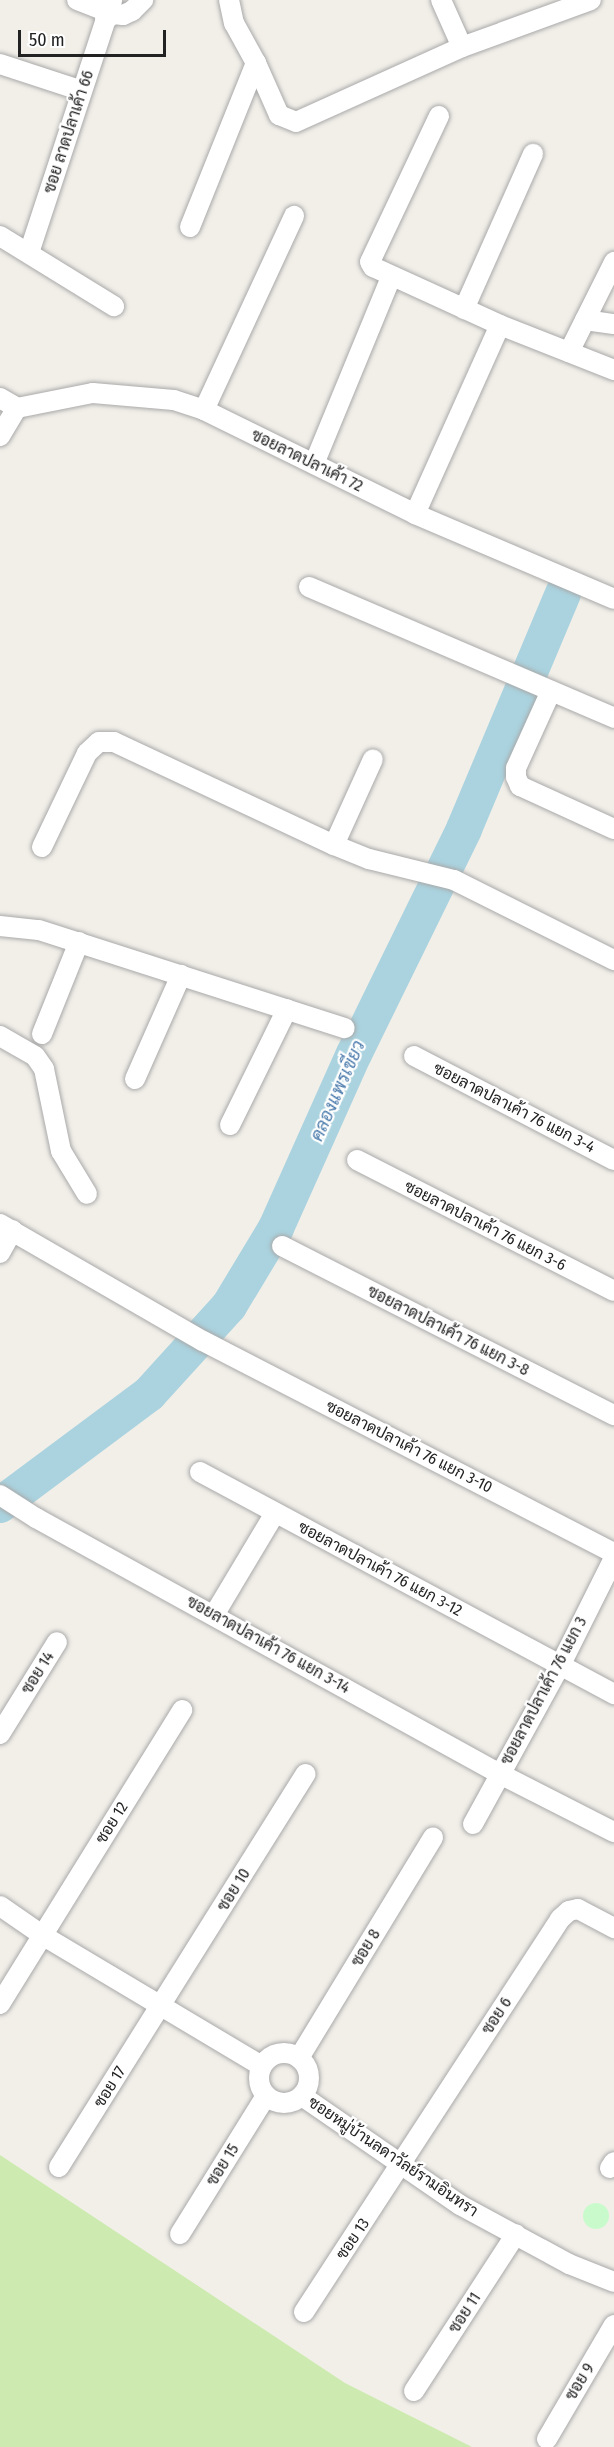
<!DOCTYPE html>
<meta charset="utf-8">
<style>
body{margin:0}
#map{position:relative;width:614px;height:2447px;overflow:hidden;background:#f2efe9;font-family:"Fira Sans Condensed",Sarabun,sans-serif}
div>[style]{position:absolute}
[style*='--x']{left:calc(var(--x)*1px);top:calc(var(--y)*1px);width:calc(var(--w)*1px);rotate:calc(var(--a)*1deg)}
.grass>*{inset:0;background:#cdebb0}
.park>*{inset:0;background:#c8facc}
.round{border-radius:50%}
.river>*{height:36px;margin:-18px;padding:0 18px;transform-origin:18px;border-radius:18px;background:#aad3df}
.roads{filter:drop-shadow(0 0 2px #a9a9a9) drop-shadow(0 0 2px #a9a9a9)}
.street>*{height:20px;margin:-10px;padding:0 10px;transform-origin:10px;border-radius:10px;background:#fff}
.street>.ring{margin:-10px;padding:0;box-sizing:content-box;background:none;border:20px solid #fff;border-radius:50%}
span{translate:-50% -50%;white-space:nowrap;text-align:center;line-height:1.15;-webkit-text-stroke:4.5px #fff;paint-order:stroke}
.street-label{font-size:16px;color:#222}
.water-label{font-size:18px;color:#4a7aab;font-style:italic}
.scale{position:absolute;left:18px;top:30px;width:148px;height:27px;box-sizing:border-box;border:3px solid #222;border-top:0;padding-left:8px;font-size:18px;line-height:21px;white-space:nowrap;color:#222;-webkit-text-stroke:4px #fff;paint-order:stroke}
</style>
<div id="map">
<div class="grass">
<i style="clip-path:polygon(0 2155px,345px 2383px,472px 2447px,0 2447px)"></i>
</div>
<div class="park">
<i class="round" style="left:583px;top:2203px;width:26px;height:26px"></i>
</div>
<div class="river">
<i style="--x:0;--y:1505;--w:186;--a:-36.7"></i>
<i style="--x:149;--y:1394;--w:119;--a:-47.7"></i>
<i style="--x:229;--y:1306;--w:91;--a:-58.9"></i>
<i style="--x:276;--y:1228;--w:191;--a:-65.9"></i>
<i style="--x:354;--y:1054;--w:250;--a:-63.9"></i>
<i style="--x:464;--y:829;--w:256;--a:-67.2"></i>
</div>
<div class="roads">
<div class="street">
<i style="--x:77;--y:0;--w:33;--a:21"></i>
<i style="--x:229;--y:0;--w:24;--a:78"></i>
<i style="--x:234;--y:23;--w:46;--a:61.2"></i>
<i style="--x:256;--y:63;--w:57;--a:66.1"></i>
<i style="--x:279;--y:115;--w:18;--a:22"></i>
<i style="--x:296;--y:122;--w:182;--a:-24.3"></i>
<i style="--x:462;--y:47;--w:137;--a:-20"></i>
<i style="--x:441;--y:0;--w:51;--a:65.9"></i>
<i style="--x:105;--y:20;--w:10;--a:-37"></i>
<i style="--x:113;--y:14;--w:10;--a:6"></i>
<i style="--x:123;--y:15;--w:10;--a:-24"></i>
<i style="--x:132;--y:11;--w:16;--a:-45"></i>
<i style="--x:0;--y:64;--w:86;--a:18.2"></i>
<i style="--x:439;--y:116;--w:161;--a:115.3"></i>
<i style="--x:370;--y:262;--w:6;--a:59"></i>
<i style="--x:373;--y:267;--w:140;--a:24.5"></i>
<i style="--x:500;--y:325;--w:123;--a:21.5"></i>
<i style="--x:190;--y:227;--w:177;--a:-68.1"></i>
<i style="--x:0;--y:236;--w:134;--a:31.6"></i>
<i style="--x:29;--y:253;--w:266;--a:-71.8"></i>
<i style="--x:464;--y:309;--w:170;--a:-66"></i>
<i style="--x:585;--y:320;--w:29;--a:8"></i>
<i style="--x:569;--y:352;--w:101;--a:-63.4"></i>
<i style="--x:0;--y:398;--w:20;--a:30"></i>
<i style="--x:204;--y:410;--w:214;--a:-65.1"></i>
<i style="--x:0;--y:436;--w:33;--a:-59"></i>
<i style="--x:17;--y:408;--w:77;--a:-11.2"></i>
<i style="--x:93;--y:393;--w:81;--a:4.9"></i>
<i style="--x:174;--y:400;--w:32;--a:18"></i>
<i style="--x:204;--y:410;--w:235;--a:26.2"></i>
<i style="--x:415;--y:514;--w:216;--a:23.1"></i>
<i style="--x:314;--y:464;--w:202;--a:-67.6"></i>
<i style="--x:415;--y:514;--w:207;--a:-65.8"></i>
<i style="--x:309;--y:587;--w:332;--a:23.2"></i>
<i style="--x:551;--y:691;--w:85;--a:114.4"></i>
<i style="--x:516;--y:768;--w:9;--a:90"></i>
<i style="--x:516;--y:777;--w:10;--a:66"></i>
<i style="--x:520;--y:786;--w:103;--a:24.6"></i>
<i style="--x:334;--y:845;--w:94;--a:-65.6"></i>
<i style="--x:42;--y:847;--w:104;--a:-64.4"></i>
<i style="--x:87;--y:753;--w:16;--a:-43"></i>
<i style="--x:99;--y:742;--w:15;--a:0"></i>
<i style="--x:114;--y:742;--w:243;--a:25.1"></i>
<i style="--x:334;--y:845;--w:38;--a:22"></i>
<i style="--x:369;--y:859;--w:88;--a:13.9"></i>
<i style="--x:454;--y:880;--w:179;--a:26.6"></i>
<i style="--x:0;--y:926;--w:39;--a:6"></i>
<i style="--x:39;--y:930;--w:321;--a:17.8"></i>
<i style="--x:42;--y:1034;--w:99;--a:-68.1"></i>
<i style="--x:0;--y:1036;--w:40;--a:29.7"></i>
<i style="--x:35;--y:1056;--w:16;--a:55"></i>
<i style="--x:44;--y:1069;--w:84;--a:78.3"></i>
<i style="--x:61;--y:1151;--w:50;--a:58.8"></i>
<i style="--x:414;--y:1056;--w:225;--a:27.5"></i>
<i style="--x:135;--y:1079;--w:114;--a:-66.1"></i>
<i style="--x:230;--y:1125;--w:129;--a:-63.8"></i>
<i style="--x:357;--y:1160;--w:288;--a:27"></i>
<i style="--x:0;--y:1224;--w:234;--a:30"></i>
<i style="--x:203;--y:1341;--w:462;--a:27.3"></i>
<i style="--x:282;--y:1246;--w:373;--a:27"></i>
<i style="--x:0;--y:1253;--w:26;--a:-61"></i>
<i style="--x:200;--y:1472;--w:470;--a:28.2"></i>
<i style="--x:0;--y:1495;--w:43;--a:32.6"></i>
<i style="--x:36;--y:1518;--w:530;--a:28.89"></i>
<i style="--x:500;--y:1774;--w:128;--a:27"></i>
<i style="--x:214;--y:1615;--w:119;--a:-59.1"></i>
<i style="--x:0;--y:1734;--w:108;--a:-58.2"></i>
<i style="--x:473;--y:1824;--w:180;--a:-61.2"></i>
<i style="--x:560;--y:1666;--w:121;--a:-63.4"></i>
<i style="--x:0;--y:1906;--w:51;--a:34.6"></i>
<i style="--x:42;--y:1935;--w:256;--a:30.8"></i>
<i style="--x:0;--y:2004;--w:346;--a:-58.2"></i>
<i class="ring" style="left:259px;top:2053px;width:30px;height:30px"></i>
<i style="--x:299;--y:2058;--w:258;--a:-58.7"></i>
<i style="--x:302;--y:2096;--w:192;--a:34.6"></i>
<i style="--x:460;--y:2205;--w:124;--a:28.4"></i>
<i style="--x:569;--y:2264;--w:48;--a:21.8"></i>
<i style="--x:59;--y:2167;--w:464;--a:-57.9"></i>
<i style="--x:610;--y:2168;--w:7;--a:-56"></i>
<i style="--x:180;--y:2234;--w:163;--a:-58.1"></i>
<i style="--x:304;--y:2312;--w:469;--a:-56.9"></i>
<i style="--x:560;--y:1919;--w:12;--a:-42"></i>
<i style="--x:569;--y:1911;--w:9;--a:-13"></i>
<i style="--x:578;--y:1909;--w:41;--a:27.8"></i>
<i style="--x:414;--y:2391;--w:187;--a:-57"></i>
<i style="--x:547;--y:2439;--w:132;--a:-59.6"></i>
</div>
</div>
<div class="street-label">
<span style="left:69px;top:132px;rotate:-72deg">ซอย ลาดปลาเค้า 66</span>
<span style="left:307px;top:461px;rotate:26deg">ซอยลาดปลาเค้า 72</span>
<span style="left:514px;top:1108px;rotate:27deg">ซอยลาดปลาเค้า 76 แยก 3-4</span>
<span style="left:485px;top:1226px;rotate:27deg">ซอยลาดปลาเค้า 76 แยก 3-6</span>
<span style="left:448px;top:1331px;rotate:27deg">ซอยลาดปลาเค้า 76 แยก 3-8</span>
<span style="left:409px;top:1447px;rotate:27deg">ซอยลาดปลาเค้า 76 แยก 3-10</span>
<span style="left:380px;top:1569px;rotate:28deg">ซอยลาดปลาเค้า 76 แยก 3-12</span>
<span style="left:268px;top:1645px;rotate:29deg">ซอยลาดปลาเค้า 76 แยก 3-14</span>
<span style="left:38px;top:1673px;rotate:-58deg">ซอย 14</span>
<span style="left:544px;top:1691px;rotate:-62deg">ซอยลาดปลาเค้า 76 แยก 3</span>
<span style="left:112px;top:1823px;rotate:-58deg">ซอย 12</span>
<span style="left:234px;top:1890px;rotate:-58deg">ซอย 10</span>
<span style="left:366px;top:1948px;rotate:-59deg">ซอย 8</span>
<span style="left:497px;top:2016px;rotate:-57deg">ซอย 6</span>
<span style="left:110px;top:2087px;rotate:-58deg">ซอย 17</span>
<span style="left:393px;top:2157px;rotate:34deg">ซอยหมู่บ้านลดาวัลย์รามอินทรา</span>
<span style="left:223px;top:2165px;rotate:-58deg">ซอย 15</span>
<span style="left:353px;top:2239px;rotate:-56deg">ซอย 13</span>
<span style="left:465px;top:2313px;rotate:-57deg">ซอย 11</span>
<span style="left:580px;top:2382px;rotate:-59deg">ซอย 9</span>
</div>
<div class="water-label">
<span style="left:338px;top:1091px;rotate:-66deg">คลองแพรเขียว</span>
</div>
<div class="scale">50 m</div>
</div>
